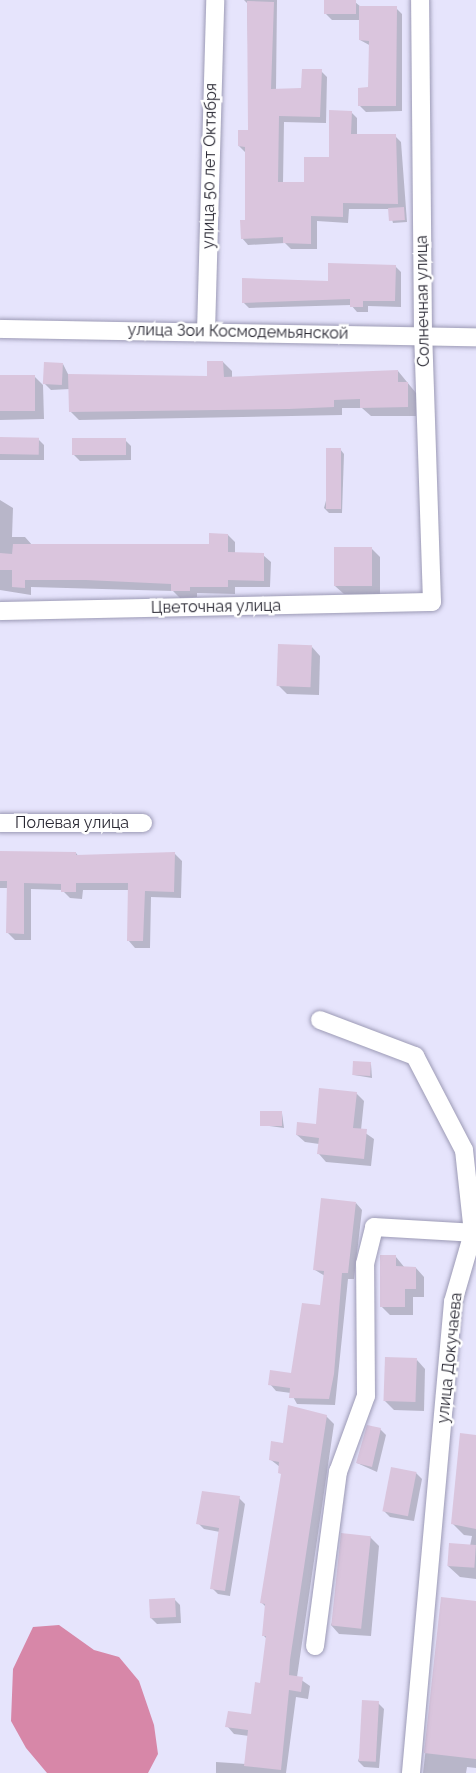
<!DOCTYPE html>
<meta charset="utf-8">
<style>
body{margin:0}
#map{position:relative;width:476px;height:1773px;overflow:hidden;background:#e6e4fc;font-family:Raleway,sans-serif}
div>[style]{position:absolute}
[style*='--x']{left:calc(var(--x)*1px);top:calc(var(--y)*1px);width:calc(var(--w)*1px);rotate:calc(var(--a)*1deg)}
.forest>*{inset:0;background:#d787a8}
.shadow>*{inset:0;background:#0003}
.building>*{inset:0;background:#dac5dd;transform-origin:0 0}
.roads{filter:drop-shadow(0 0 2px #9c9ab5) drop-shadow(0 0 2px #9c9ab5)}
.minor>*{height:18px;margin:-9px;padding:0 9px;transform-origin:9px;border-radius:9px;background:#fff}
span{translate:-50% -50%;white-space:nowrap;text-align:center;line-height:1.15;-webkit-text-stroke:5px #fff;paint-order:stroke}
.street-label{font-size:16px;color:#282732}
</style>
<div id="map">
<div class="forest">
<i style="clip-path:polygon(59px 1625px,94px 1650px,119px 1657px,139px 1681px,154px 1725px,158px 1754px,148px 1773px,47px 1773px,26px 1748px,11px 1721px,13px 1669px,33px 1627px)"></i>
</div>
<div class="shadow">
<i style="clip-path:polygon(244px 0,277px 0,276px 90px,303px 90px,321px 71px,327px 77px,326px 123px,284px 122px,283px 183px,305px 184px,331px 159px,351px 112px,357px 118px,357px 135px,395px 136px,401px 142px,407px 222px,393px 223px,389px 209px,349px 209px,348px 223px,317px 221px,317px 249px,291px 249px,285px 243px,248px 245px,242px 238px,246px 221px,245px 152px,239px 146px,250px 131px,247px 3px)"></i>
<i style="clip-path:polygon(355px 2px,361px 7px,396px 8px,402px 14px,402px 111px,366px 112px,360px 106px,369px 89px,371px 46px,360px 40px,361px 20px,332px 20px,326px 14px)"></i>
<i style="clip-path:polygon(395px 266px,401px 272px,401px 307px,368px 306px,368px 312px,357px 312px,351px 305px,249px 308px,243px 302px)"></i>
<i style="clip-path:polygon(223px 362px,232px 371px,232px 378px,398px 371px,416px 393px,416px 416px,371px 416px,362px 408px,342px 408px,342px 415px,79px 420px,70px 411px,70px 389px,51px 390px,45px 384px,63px 364px,69px 376px,209px 378px)"></i>
<i style="clip-path:polygon(34px 376px,43px 385px,44px 419px,0 420px,0 377px)"></i>
<i style="clip-path:polygon(0 439px,38px 439px,44px 445px,44px 460px,0 460px)"></i>
<i style="clip-path:polygon(125px 440px,131px 446px,131px 460px,80px 461px,74px 455px)"></i>
<i style="clip-path:polygon(340px 449px,344px 454px,342px 513px,329px 513px,324px 508px)"></i>
<i style="clip-path:polygon(0 500px,13px 508px,12px 537px,25px 537px,33px 546px,211px 545px,228px 535px,235px 542px,235px 554px,263px 555px,271px 562px,270px 587px,235px 587px,235px 594px,197px 593px,197px 597px,180px 598px,173px 591px,31px 587px,31px 595px,0 590px)"></i>
<i style="clip-path:polygon(371px 548px,380px 557px,380px 595px,344px 594px,335px 586px)"></i>
<i style="clip-path:polygon(312px 647px,320px 656px,319px 695px,287px 694px,278px 685px)"></i>
<i style="clip-path:polygon(0 852px,76px 853px,79px 857px,175px 854px,182px 861px,181px 898px,151px 897px,150px 948px,135px 948px,128px 940px,129px 890px,83px 890px,82px 899px,70px 898px,62px 890px,31px 889px,31px 940px,15px 940px,8px 933px,8px 888px,0 888px)"></i>
<i style="clip-path:polygon(371px 1064px,372px 1078px,354px 1075px)"></i>
<i style="clip-path:polygon(356px 1093px,364px 1101px,361px 1130px,374px 1139px,371px 1166px,326px 1162px,319px 1154px,319px 1144px,305px 1142px,297px 1135px,317px 1125px)"></i>
<i style="clip-path:polygon(282px 1113px,284px 1128px,262px 1125px)"></i>
<i style="clip-path:polygon(356px 1203px,362px 1210px,354px 1279px,348px 1279px,335px 1405px,297px 1404px,291px 1393px,276px 1391px,270px 1384px,293px 1375px,322px 1307px,325px 1276px,315px 1270px)"></i>
<i style="clip-path:polygon(396px 1257px,405px 1268px,416px 1268px,424px 1277px,424px 1297px,413px 1297px,413px 1315px,390px 1315px,381px 1306px)"></i>
<i style="clip-path:polygon(417px 1360px,425px 1369px,424px 1411px,394px 1410px,385px 1401px)"></i>
<i style="clip-path:polygon(326px 1416px,334px 1424px,297px 1677px,310px 1686px,308px 1699px,296px 1697px,286px 1773px,216px 1773px,216px 1762px,246px 1764px,249px 1736px,234px 1734px,227px 1726px,252px 1716px,262px 1685px,268px 1640px,263px 1635px,266px 1607px,261px 1602px,282px 1476px,280px 1467px,271px 1460px,284px 1444px)"></i>
<i style="clip-path:polygon(380px 1429px,386px 1435px,377px 1472px,357px 1463px)"></i>
<i style="clip-path:polygon(476px 1436px,476px 1579px,460px 1577px,448px 1566px,470px 1546px,472px 1536px,464px 1535px,453px 1524px)"></i>
<i style="clip-path:polygon(416px 1473px,422px 1479px,414px 1521px,390px 1517px,384px 1511px)"></i>
<i style="clip-path:polygon(239px 1498px,245px 1504px,230px 1596px,218px 1594px,212px 1588px,220px 1532px,204px 1529px,198px 1523px)"></i>
<i style="clip-path:polygon(370px 1537px,379px 1546px,371px 1636px,339px 1634px,331px 1625px)"></i>
<i style="clip-path:polygon(443px 1598px,476px 1602px,476px 1768px,467px 1767px,466px 1773px,423px 1773px)"></i>
<i style="clip-path:polygon(175px 1600px,180px 1605px,181px 1623px,157px 1624px,151px 1618px)"></i>
<i style="clip-path:polygon(378px 1703px,384px 1709px,379px 1768px,364px 1767px,358px 1761px)"></i>
</div>
<div class="building">
<i style="left:324px;top:0;width:32px;height:14px"></i>
<i style="clip-path:polygon(247px 1px,274px 2px,271px 89px,301px 88px,302px 69px,322px 69px,320px 117px,279px 116px,278px 182px,304px 182px,304px 157px,329px 157px,329px 110px,352px 111px,351px 134px,396px 134px,398px 204px,343px 203px,343px 217px,311px 216px,311px 244px,283px 243px,283px 237px,241px 239px,240px 220px,245px 220px,245px 147px,238px 146px,238px 130px,248px 130px)"></i>
<i style="clip-path:polygon(359px 6px,397px 6px,396px 106px,358px 106px,358px 88px,368px 87px,369px 41px,359px 40px)"></i>
<i style="left:404px;top:207px;width:13px;height:16px;rotate:86deg"></i>
<i style="clip-path:polygon(328px 263px,396px 265px,395px 301px,363px 301px,363px 307px,350px 307px,350px 299px,242px 303px,242px 278px,328px 281px)"></i>
<i style="clip-path:polygon(207px 361px,223px 361px,224px 377px,398px 370px,398px 382px,408px 382px,408px 407px,360px 408px,360px 399px,334px 400px,334px 407px,289px 409px,69px 412px,68px 374px,207px 376px)"></i>
<i style="left:44px;top:362px;width:19px;height:22px;rotate:3deg"></i>
<i style="left:0;top:375px;width:35px;height:36px"></i>
<i style="left:0;top:437px;width:39px;height:17px;rotate:1deg"></i>
<i style="left:126px;top:438px;width:17px;height:54px;rotate:90deg"></i>
<i style="left:326px;top:448px;width:15px;height:61px"></i>
<i style="clip-path:polygon(209px 533px,228px 534px,228px 552px,264px 553px,264px 581px,228px 580px,228px 587px,190px 587px,190px 591px,171px 591px,171px 584px,86px 580px,25px 580px,25px 588px,12px 587px,12px 570px,0 570px,0 553px,12px 554px,13px 544px,209px 544px)"></i>
<i style="left:334px;top:547px;width:38px;height:39px"></i>
<i style="left:278px;top:644px;width:34px;height:42px;rotate:2deg"></i>
<i style="clip-path:polygon(0 851px,76px 852px,76px 855px,175px 852px,174px 892px,145px 891px,143px 941px,127px 941px,128px 883px,76px 883px,76px 892px,61px 892px,61px 884px,24px 883px,24px 934px,6px 933px,7px 881px,0 881px)"></i>
<i style="left:353px;top:1061px;width:18px;height:14px;rotate:3deg"></i>
<i style="clip-path:polygon(319px 1088px,357px 1092px,353px 1128px,367px 1129px,364px 1159px,317px 1154px,319px 1138px,296px 1135px,297px 1122px,316px 1124px)"></i>
<i style="left:260px;top:1111px;width:22px;height:15px"></i>
<i style="clip-path:polygon(321px 1198px,356px 1202px,348px 1273px,342px 1273px,334px 1374px,329px 1399px,289px 1398px,290px 1388px,268px 1385px,270px 1370px,291px 1373px,302px 1303px,320px 1305px,324px 1271px,313px 1270px)"></i>
<i style="clip-path:polygon(380px 1255px,396px 1255px,396px 1266px,416px 1267px,416px 1289px,405px 1289px,405px 1307px,380px 1307px)"></i>
<i style="left:385px;top:1357px;width:32px;height:44px;rotate:2deg"></i>
<i style="clip-path:polygon(288px 1405px,327px 1415px,290px 1660px,289px 1675px,303px 1677px,301px 1692px,289px 1690px,281px 1770px,244px 1766px,248px 1730px,225px 1727px,228px 1711px,251px 1714px,255px 1682px,260px 1683px,266px 1636px,262px 1636px,265px 1604px,260px 1603px,281px 1474px,278px 1473px,279px 1462px,269px 1460px,271px 1441px,283px 1443px)"></i>
<i style="clip-path:polygon(367px 1425px,381px 1428px,372px 1467px,356px 1463px)"></i>
<i style="clip-path:polygon(460px 1433px,476px 1435px,476px 1529px,451px 1524px)"></i>
<i style="left:391px;top:1467px;width:26px;height:45px;rotate:11deg"></i>
<i style="clip-path:polygon(202px 1491px,240px 1496px,225px 1591px,210px 1589px,219px 1528px,196px 1524px)"></i>
<i style="left:341px;top:1533px;width:30px;height:93px;rotate:6deg"></i>
<i style="left:449px;top:1543px;width:27px;height:23px;rotate:4deg"></i>
<i style="clip-path:polygon(441px 1597px,476px 1601px,476px 1759px,424px 1753px)"></i>
<i style="left:175px;top:1598px;width:19px;height:26px;rotate:87deg"></i>
<i style="left:362px;top:1700px;width:17px;height:61px;rotate:3deg"></i>
</div>
<div class="roads">
<div class="minor">
<i style="--x:0;--y:329;--w:476;--a:1"></i>
<i style="--x:206;--y:332;--w:332;--a:-88.4"></i>
<i style="--x:0;--y:611;--w:432;--a:-1.2"></i>
<i style="--x:432;--y:602;--w:268;--a:-91.9"></i>
<i style="--x:423;--y:334;--w:334;--a:-90.5"></i>
<i style="--x:0;--y:823;--w:143;--a:0"></i>
<i style="--x:320;--y:1020;--w:102;--a:20.8"></i>
<i style="--x:415;--y:1056;--w:106;--a:62.5"></i>
<i style="--x:464;--y:1150;--w:83;--a:83.8"></i>
<i style="--x:473;--y:1233;--w:72;--a:106.2"></i>
<i style="--x:453;--y:1302;--w:473;--a:95.1"></i>
<i style="--x:315;--y:1646;--w:176;--a:-82.5"></i>
<i style="--x:338;--y:1472;--w:81;--a:-69.8"></i>
<i style="--x:366;--y:1396;--w:132;--a:-90.4"></i>
<i style="--x:365;--y:1264;--w:38;--a:-76"></i>
<i style="--x:374;--y:1227;--w:102;--a:3.4"></i>
</div>
</div>
<div class="street-label">
<span style="left:210px;top:166px;rotate:-89deg">улица 50 лет Октября</span>
<span style="left:423px;top:301px;rotate:-91deg">Солнечная улица</span>
<span style="left:238px;top:332px;rotate:1deg">улица Зои Космодемьянской</span>
<span style="left:216px;top:607px;rotate:-1deg">Цветочная улица</span>
<span style="left:72px;top:823px">Полевая улица</span>
<span style="left:450px;top:1358px;rotate:-84deg">улица Докучаева</span>
</div>
</div>
